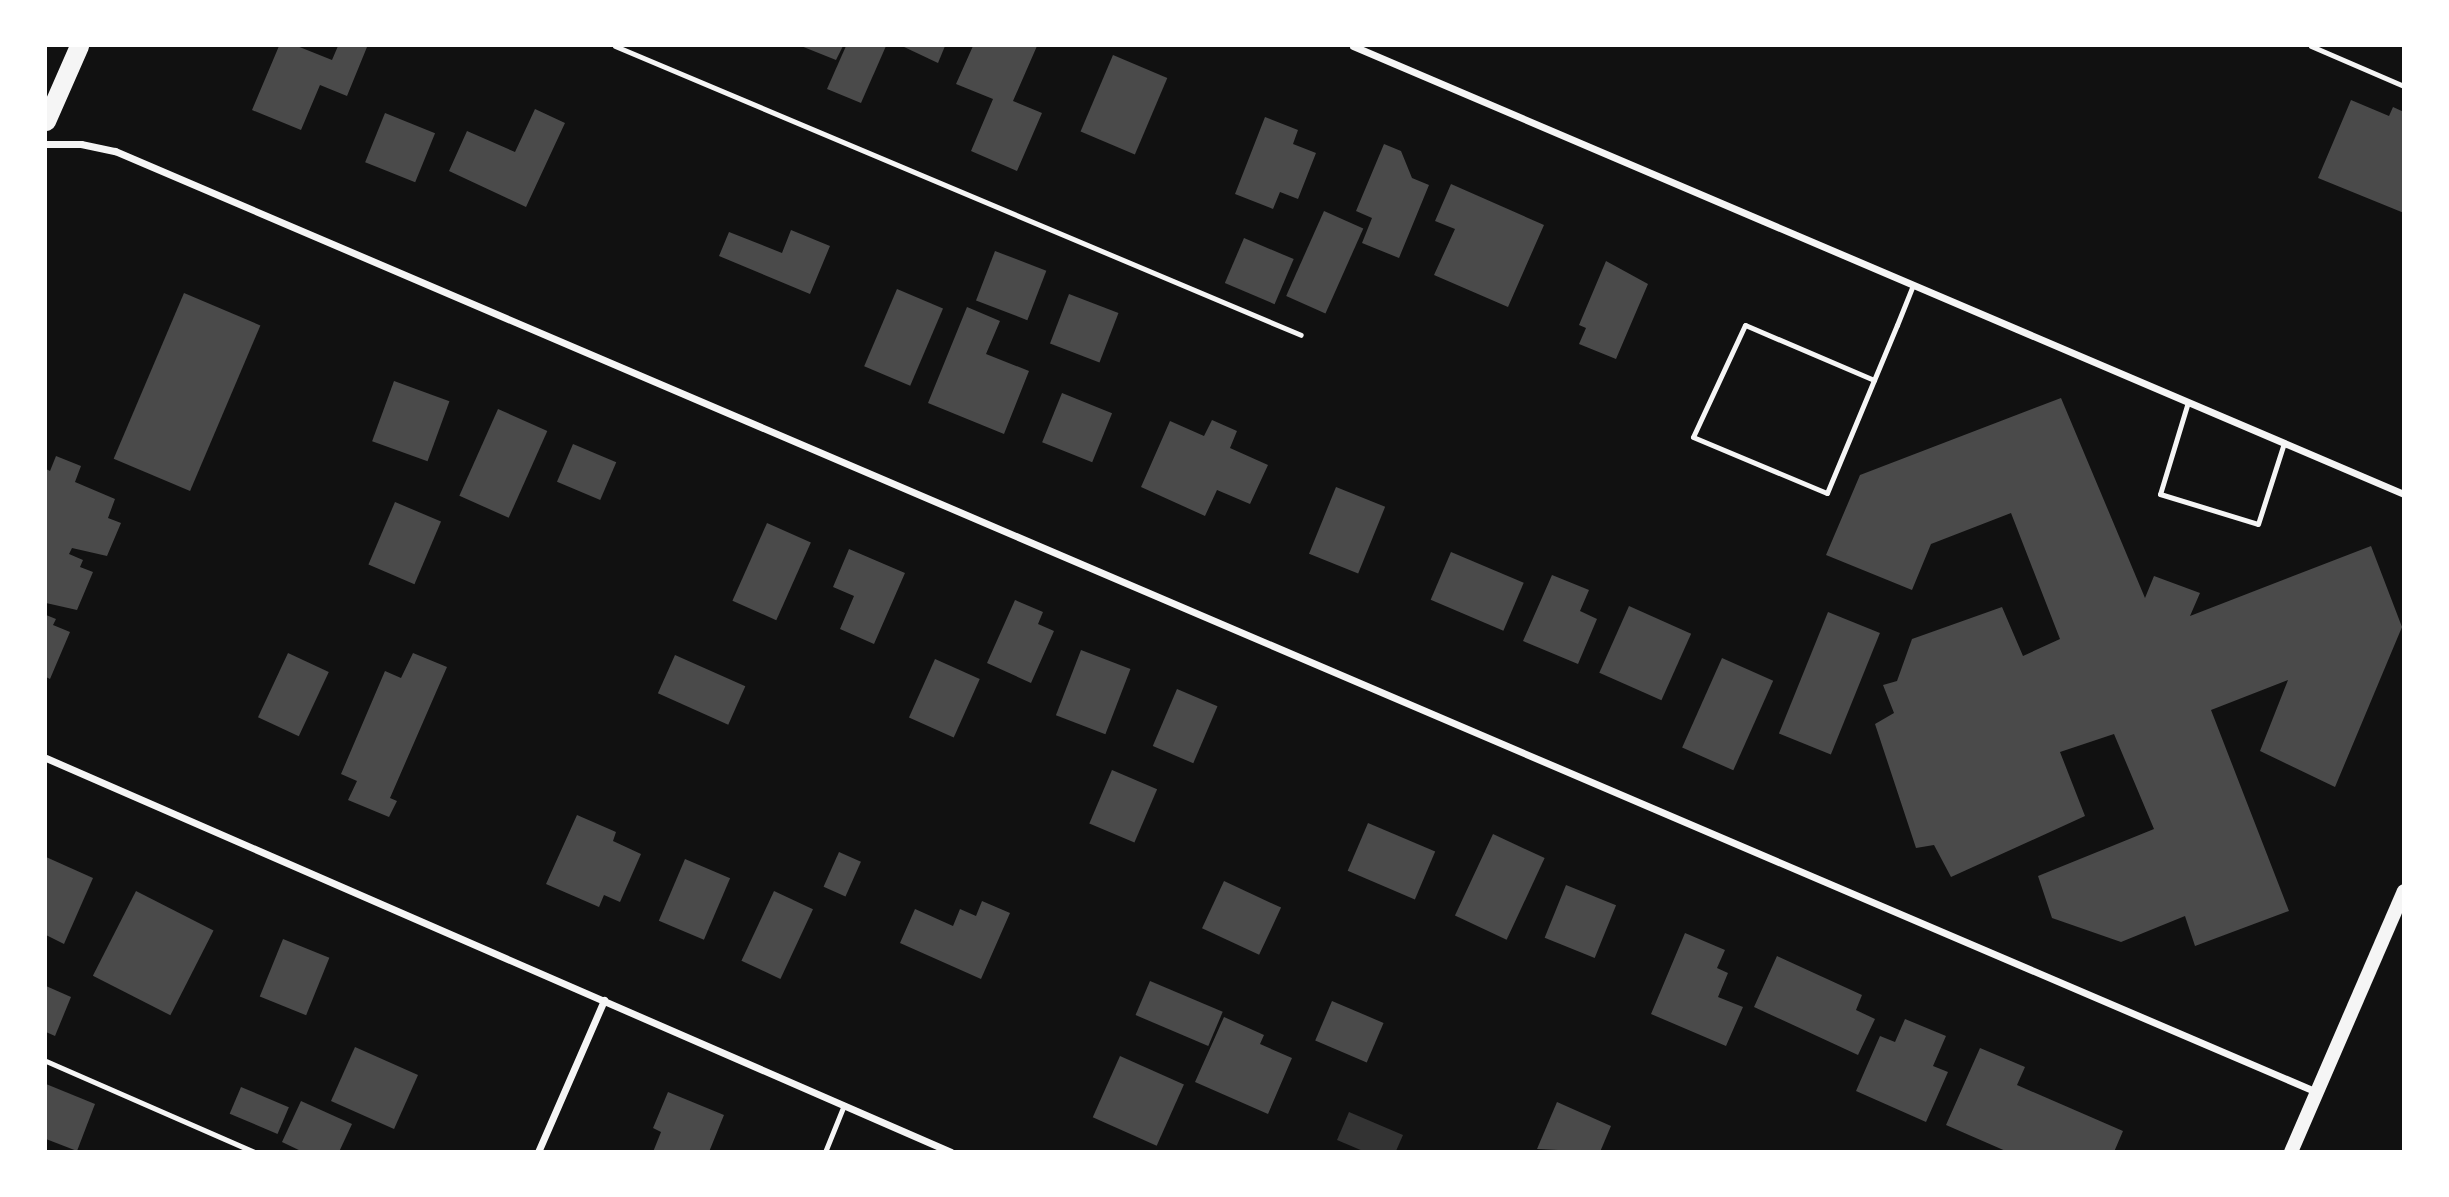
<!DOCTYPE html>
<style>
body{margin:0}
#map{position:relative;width:2449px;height:1197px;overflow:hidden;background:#111;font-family:"Sofia Sans Condensed",sans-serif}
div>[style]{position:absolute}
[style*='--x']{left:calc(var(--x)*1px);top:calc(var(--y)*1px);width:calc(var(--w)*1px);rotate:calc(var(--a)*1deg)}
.water>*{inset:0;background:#333}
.building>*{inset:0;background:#4a4a4a;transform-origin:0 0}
.service>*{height:5px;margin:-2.5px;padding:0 2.5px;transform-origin:2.5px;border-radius:2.5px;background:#f5f5f5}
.minor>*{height:7px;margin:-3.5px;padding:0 3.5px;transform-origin:3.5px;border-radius:3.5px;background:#f5f5f5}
.secondary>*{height:14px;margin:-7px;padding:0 7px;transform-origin:7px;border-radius:7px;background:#f5f5f5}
.trunk>*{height:19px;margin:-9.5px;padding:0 9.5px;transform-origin:9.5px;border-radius:9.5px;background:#f5f5f5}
span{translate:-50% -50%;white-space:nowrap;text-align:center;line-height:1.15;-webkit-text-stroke:7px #fff;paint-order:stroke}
.frame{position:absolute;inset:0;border:47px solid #fff;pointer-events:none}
</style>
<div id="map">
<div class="water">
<i style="clip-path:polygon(1349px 1112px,1403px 1135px,1396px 1151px,1363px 1151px,1337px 1140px)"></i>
</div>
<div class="building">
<i style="clip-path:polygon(279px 46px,297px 46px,332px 60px,338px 46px,367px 47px,347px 96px,320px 85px,301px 130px,252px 110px)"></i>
<i style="clip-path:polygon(801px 46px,843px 46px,836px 60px)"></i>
<i style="clip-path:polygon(846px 46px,886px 46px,861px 103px,827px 89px)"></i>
<i style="clip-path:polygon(902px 46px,945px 46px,938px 63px)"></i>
<i style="clip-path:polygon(973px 46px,1037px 46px,1013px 101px,1042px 113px,1017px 171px,971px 151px,993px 99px,956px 84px)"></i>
<i style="left:1113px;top:55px;width:59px;height:83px;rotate:23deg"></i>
<i style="clip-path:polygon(2351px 100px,2389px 116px,2393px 107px,2404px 112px,2404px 213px,2318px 178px)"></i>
<i style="clip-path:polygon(535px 109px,565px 123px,526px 207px,449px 171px,467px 131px,515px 152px)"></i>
<i style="left:385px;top:113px;width:54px;height:53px;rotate:22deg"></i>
<i style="clip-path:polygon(1265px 117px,1298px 130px,1293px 144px,1316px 153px,1298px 199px,1280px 192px,1273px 209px,1235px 194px)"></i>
<i style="clip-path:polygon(1384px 144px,1401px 151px,1412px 178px,1429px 185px,1399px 258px,1362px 243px,1372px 218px,1356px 211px)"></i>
<i style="clip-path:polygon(1451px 184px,1544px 225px,1508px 307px,1434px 275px,1455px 229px,1435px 221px)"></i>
<i style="left:1324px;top:211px;width:43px;height:93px;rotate:24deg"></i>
<i style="clip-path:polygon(791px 230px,830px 246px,810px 294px,719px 256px,729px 232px,782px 253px)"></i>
<i style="left:1244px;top:238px;width:54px;height:49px;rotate:23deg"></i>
<i style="left:995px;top:251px;width:55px;height:53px;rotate:21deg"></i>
<i style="clip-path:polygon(1606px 261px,1648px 284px,1616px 359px,1579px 344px,1586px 328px,1579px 325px)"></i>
<i style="left:897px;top:289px;width:50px;height:84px;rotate:23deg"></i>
<i style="left:184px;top:293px;width:83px;height:180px;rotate:23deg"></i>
<i style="left:1069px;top:294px;width:53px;height:53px;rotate:21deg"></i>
<i style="clip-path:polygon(967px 307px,1000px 321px,986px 354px,1029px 371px,1004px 434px,928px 403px)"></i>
<i style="left:394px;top:381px;width:59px;height:64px;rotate:20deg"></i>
<i style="left:1062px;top:393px;width:54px;height:53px;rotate:22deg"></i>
<i style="clip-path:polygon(2061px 398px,2145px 598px,2154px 576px,2200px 593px,2190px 616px,2371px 546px,2402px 627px,2335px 787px,2260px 751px,2288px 680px,2211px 710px,2289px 911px,2195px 946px,2185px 916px,2121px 942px,2052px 918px,2038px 876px,2154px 829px,2114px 734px,2060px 752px,2085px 816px,1951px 877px,1934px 845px,1916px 848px,1875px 724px,1894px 713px,1883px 685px,1897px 681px,1912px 639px,2002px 607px,2023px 656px,2060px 639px,2011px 513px,1931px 544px,1912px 590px,1826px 555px,1860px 475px)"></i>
<i style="left:498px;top:409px;width:54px;height:95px;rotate:24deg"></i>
<i style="clip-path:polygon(1212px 420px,1237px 431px,1230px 448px,1268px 465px,1250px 504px,1217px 490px,1205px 516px,1141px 487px,1170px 421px,1204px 436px)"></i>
<i style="left:573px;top:444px;width:47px;height:41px;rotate:23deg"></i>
<i style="clip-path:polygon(56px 456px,81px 466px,75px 482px,115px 499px,108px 518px,121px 523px,107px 556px,72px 548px,69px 554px,83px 560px,80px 567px,93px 572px,77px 610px,46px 603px,46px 469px,50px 471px)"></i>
<i style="left:1336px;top:487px;width:53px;height:72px;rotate:22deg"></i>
<i style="left:395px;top:502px;width:50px;height:68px;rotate:23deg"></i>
<i style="left:767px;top:523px;width:48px;height:85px;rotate:24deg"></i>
<i style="clip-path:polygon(849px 549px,905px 573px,874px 644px,840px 629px,854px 596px,833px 587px)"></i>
<i style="left:1451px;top:552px;width:79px;height:52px;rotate:23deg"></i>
<i style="clip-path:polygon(1552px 575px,1589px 590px,1580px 611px,1597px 619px,1578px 664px,1523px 641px)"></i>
<i style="clip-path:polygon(1015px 600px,1043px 612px,1038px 624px,1054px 631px,1031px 683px,987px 663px)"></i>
<i style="left:1629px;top:606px;width:68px;height:73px;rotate:24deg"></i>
<i style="left:1828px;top:612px;width:56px;height:131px;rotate:22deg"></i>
<i style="clip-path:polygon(46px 615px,56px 619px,53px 625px,70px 632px,50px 679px,46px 677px)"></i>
<i style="left:1081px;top:650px;width:53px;height:70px;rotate:21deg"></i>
<i style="left:288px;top:653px;width:45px;height:71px;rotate:25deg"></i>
<i style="clip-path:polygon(413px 653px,447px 667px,390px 798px,397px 801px,389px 817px,348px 800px,357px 781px,341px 774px,385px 671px,401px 678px)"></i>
<i style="left:675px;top:655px;width:77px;height:42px;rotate:24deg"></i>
<i style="left:1722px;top:658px;width:56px;height:98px;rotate:24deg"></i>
<i style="left:935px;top:659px;width:49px;height:64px;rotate:24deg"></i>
<i style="left:1177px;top:689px;width:44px;height:62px;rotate:23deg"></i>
<i style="left:1112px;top:770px;width:49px;height:58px;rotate:23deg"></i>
<i style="clip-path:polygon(577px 815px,616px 832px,613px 841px,641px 854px,620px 902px,604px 895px,599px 907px,546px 884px)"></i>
<i style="left:1368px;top:823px;width:73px;height:52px;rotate:23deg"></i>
<i style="left:1493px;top:834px;width:57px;height:90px;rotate:25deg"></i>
<i style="left:839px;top:852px;width:24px;height:38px;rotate:24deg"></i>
<i style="clip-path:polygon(46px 857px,93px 878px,64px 944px,46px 935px)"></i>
<i style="left:685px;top:859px;width:49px;height:67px;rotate:23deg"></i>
<i style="left:1224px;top:881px;width:63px;height:52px;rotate:25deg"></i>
<i style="left:1566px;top:885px;width:54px;height:57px;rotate:22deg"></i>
<i style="left:136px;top:891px;width:87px;height:95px;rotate:27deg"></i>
<i style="left:774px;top:891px;width:43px;height:77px;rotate:25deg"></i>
<i style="clip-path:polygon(982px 901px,1010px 913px,981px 979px,900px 943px,915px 909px,953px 926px,960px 909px,976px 916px)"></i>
<i style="clip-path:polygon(1685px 933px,1725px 950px,1717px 968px,1728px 973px,1718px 997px,1743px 1007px,1726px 1046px,1651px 1014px)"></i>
<i style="left:283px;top:939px;width:50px;height:62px;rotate:22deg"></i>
<i style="clip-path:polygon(1777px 956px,1862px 995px,1856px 1010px,1875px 1019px,1858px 1055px,1754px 1007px)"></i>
<i style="left:1150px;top:981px;width:79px;height:37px;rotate:23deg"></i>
<i style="clip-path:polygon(46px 986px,71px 997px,55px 1036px,46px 1032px)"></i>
<i style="left:1332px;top:1001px;width:56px;height:43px;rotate:23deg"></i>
<i style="clip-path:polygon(1224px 1017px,1264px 1035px,1260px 1044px,1292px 1058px,1268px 1114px,1195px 1082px)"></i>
<i style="clip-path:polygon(1905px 1019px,1946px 1036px,1933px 1066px,1948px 1072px,1926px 1122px,1856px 1091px,1880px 1036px,1895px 1042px)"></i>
<i style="left:355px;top:1047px;width:69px;height:59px;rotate:24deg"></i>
<i style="clip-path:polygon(1980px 1048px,2025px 1067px,2017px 1085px,2123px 1131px,2114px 1152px,2008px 1152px,1946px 1125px)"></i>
<i style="left:1120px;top:1056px;width:70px;height:67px;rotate:24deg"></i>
<i style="clip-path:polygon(46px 1084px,95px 1104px,77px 1151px,46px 1139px)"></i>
<i style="left:241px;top:1087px;width:52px;height:29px;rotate:23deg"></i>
<i style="clip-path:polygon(668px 1092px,724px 1115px,709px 1152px,653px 1152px,661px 1132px,653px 1128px)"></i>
<i style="clip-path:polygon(301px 1101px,352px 1124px,339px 1152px,303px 1152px,282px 1142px)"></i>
<i style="clip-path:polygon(1557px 1102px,1611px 1126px,1600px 1152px,1537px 1149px)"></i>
</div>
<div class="service">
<i style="--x:615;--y:46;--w:744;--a:22.84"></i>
<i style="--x:2311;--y:46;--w:101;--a:23.3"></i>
<i style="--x:1874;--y:380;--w:140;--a:-156.9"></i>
<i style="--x:1745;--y:325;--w:123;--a:114.9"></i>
<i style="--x:1693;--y:437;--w:145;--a:22.7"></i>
<i style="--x:1827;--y:493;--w:182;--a:-67.4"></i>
<i style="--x:1897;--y:325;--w:43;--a:-68.2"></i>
<i style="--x:2188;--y:402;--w:96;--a:106.9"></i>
<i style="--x:2160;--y:494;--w:102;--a:17"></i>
<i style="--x:2258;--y:524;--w:85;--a:-72.2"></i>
<i style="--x:46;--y:1061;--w:227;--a:23.6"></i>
<i style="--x:825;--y:1152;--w:51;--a:-68"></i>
</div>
<div class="minor">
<i style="--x:1353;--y:46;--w:1142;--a:23.09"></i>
<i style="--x:46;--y:144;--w:35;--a:0"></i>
<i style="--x:81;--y:144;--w:35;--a:12"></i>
<i style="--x:115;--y:151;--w:2395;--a:23.14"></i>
<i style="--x:46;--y:758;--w:987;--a:23.53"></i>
<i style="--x:538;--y:1152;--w:166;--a:-66.5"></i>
</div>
<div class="secondary">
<i style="--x:2291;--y:1152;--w:284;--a:-66.6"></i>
</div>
<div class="trunk">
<i style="--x:46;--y:121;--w:82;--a:-66.3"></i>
</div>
<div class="frame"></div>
</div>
